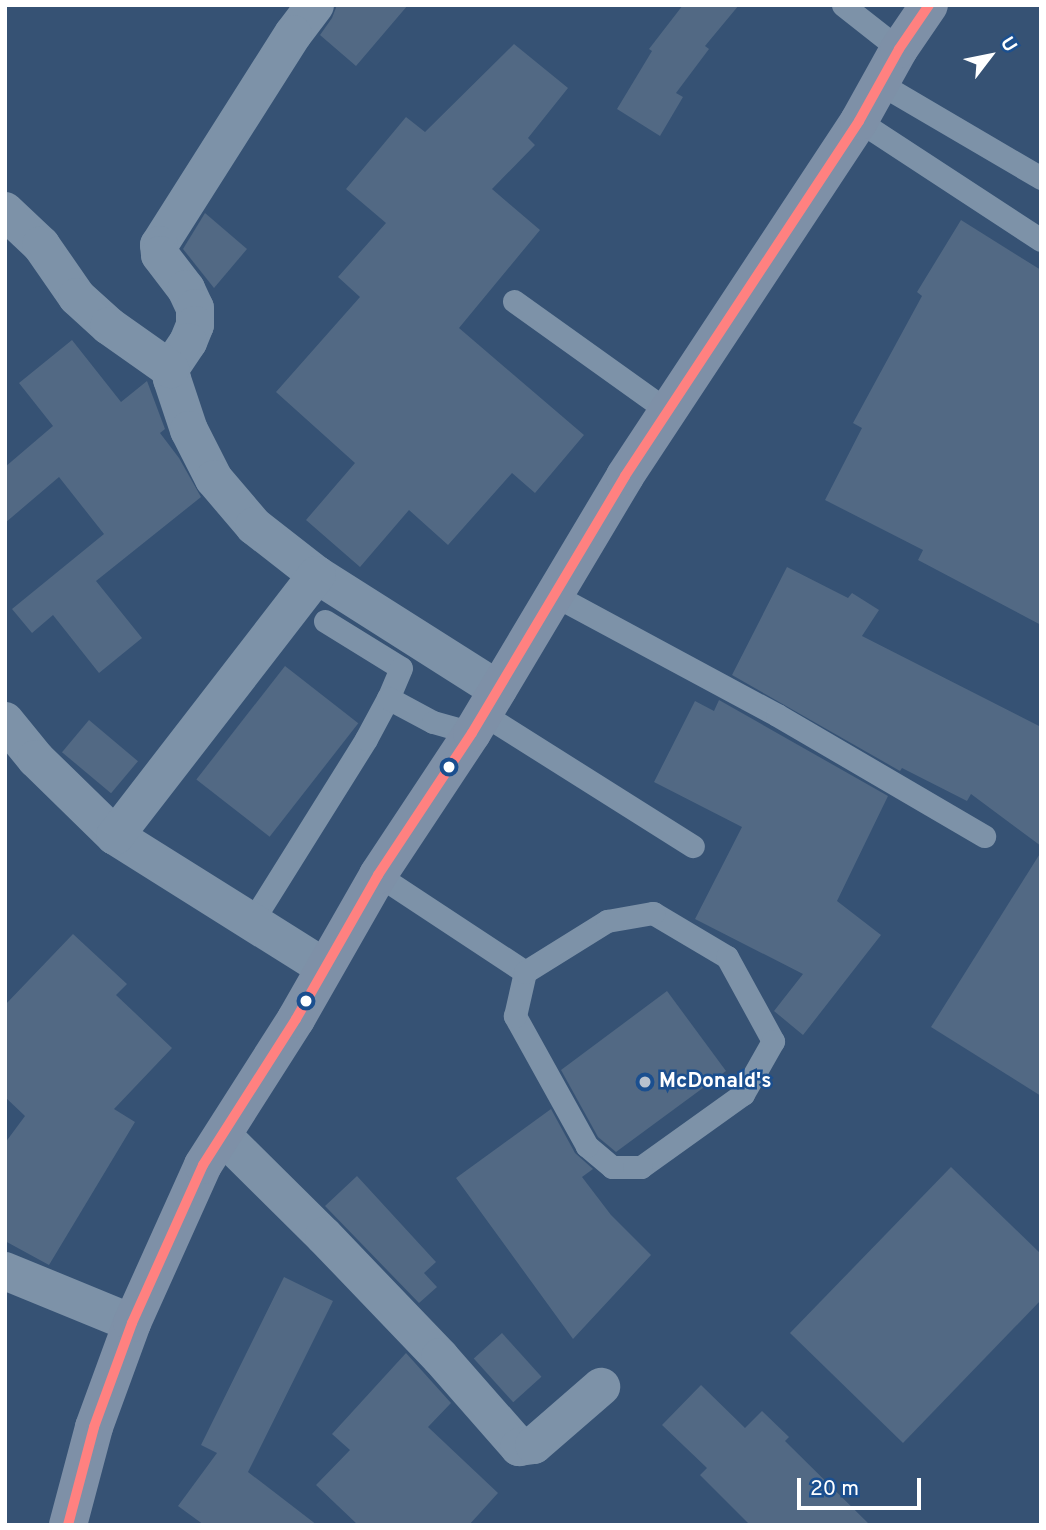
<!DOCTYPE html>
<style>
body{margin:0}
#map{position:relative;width:1046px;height:1530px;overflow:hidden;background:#365274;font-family:Overpass,sans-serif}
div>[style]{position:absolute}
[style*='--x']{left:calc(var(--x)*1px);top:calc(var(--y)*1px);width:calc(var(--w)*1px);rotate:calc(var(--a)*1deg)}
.building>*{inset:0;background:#526984;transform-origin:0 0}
.service>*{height:23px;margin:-11.5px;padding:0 11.5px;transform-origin:11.5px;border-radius:11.5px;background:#7d92a8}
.minor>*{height:38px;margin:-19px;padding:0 19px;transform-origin:19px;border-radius:19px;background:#7d92a8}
.trunk>*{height:38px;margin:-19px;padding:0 19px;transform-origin:19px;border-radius:19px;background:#7e90a7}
.bus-1>*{height:10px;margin:-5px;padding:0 5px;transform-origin:5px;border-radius:5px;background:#ff8180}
.dots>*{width:19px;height:19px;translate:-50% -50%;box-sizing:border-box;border:4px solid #1b4f8f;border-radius:50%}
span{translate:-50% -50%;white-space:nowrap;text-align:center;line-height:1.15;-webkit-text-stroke:5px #1b4f8f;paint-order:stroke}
.poi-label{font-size:21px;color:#fff;font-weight:700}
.left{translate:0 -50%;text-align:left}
.frame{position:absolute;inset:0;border:7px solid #fff;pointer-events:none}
.north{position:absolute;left:955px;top:21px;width:70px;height:70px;-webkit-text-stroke:5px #1b4f8f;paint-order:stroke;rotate:58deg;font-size:19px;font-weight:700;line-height:28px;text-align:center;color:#fff}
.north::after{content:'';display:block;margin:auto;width:24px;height:32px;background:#fff;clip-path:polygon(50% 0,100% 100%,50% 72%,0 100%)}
.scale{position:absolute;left:797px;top:1478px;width:124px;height:32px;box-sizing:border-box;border:4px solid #fff;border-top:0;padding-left:9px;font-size:21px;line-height:24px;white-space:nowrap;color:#fff;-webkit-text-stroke:5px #1b4f8f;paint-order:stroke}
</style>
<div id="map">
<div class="building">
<i style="clip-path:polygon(408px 5px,356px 66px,320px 35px,332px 18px,337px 5px)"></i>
<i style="clip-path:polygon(683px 5px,739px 5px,705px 46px,709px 49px,676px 93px,683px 97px,660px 136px,617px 109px,652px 51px,649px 49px)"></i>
<i style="clip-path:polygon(514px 44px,568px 88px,528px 138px,535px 145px,492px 189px,540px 230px,459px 328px,584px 435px,535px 493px,512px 473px,448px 545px,409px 510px,360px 567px,306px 520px,355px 463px,276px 392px,360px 297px,338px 277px,386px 223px,346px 189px,406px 117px,425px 132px)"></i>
<i style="clip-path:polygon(205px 213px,247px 249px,214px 288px,183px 249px)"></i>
<i style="clip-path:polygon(961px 220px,1041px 270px,1041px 625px,918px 560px,923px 550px,825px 500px,862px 428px,853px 423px,922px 296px,917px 292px)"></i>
<i style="clip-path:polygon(72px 340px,121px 402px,147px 381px,165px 429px,160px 433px,179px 458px,201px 497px,96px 581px,142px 638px,99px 673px,53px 615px,32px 633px,12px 609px,104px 534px,59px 477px,5px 523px,5px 467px,53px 426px,19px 383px)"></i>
<i style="clip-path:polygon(787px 567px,848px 598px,852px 593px,879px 610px,862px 636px,1041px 727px,1041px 846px,971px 794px,967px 801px,902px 768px,900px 771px,732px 675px)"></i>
<i style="left:285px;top:666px;width:93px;height:144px;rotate:38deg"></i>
<i style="clip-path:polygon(719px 700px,888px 796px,837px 901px,881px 935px,803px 1035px,774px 1011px,803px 974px,695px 919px,742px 827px,654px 782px,695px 701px,714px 711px)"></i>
<i style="left:89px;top:720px;width:64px;height:42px;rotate:40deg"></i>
<i style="clip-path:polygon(1041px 852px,1041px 1096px,931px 1027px)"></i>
<i style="clip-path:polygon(73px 934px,127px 984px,116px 995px,172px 1048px,114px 1109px,135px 1122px,49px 1265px,5px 1241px,5px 1143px,25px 1116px,5px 1097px,5px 1005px)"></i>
<i style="clip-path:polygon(667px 991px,726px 1071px,616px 1152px,598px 1137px,561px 1070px)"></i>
<i style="clip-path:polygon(551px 1109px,575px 1153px,593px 1169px,582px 1177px,611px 1215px,651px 1255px,573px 1339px,456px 1178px)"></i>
<i style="clip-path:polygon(951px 1167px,1041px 1254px,1041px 1300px,903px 1443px,790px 1333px)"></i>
<i style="clip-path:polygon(357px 1176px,436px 1262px,424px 1273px,437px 1287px,419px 1303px,325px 1206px)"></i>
<i style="clip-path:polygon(284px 1277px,333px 1301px,248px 1472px,317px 1525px,204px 1525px,178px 1506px,217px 1453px,201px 1445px)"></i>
<i style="left:502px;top:1333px;width:59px;height:38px;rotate:48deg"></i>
<i style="clip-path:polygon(406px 1353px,451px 1403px,428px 1427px,498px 1493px,469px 1525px,358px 1525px,316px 1485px,350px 1450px,332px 1434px)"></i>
<i style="clip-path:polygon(701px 1385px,745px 1428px,762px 1411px,789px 1437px,785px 1441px,870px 1525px,750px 1525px,700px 1475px,707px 1468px,662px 1425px)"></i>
</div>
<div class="service">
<i style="--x:843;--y:5;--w:71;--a:38.2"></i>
<i style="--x:879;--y:83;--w:188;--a:30.4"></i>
<i style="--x:859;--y:121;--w:217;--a:33.2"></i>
<i style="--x:514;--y:301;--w:191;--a:35.6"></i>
<i style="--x:556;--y:596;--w:251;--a:28.3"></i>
<i style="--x:777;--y:715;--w:240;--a:30.3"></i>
<i style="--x:325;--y:621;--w:89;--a:31.7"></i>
<i style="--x:401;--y:668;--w:33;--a:113"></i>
<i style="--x:483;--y:714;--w:248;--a:32.2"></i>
<i style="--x:378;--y:875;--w:176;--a:33.4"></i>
<i style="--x:653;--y:913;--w:86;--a:30.7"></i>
<i style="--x:727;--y:957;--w:96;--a:61.3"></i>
<i style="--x:773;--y:1041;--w:61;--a:119.5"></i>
<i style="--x:743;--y:1094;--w:125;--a:144.4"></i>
<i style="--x:641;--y:1167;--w:29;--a:180"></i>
<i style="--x:612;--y:1167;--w:33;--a:-140"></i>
<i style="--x:587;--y:1146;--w:149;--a:-119"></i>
<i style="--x:515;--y:1016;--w:45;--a:-77.2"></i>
<i style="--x:525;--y:972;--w:97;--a:-31.9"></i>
<i style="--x:607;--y:921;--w:47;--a:-9.9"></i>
<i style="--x:253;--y:920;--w:213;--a:-58"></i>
<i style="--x:366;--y:739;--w:47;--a:-61.8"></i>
<i style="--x:388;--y:698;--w:51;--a:28.1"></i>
<i style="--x:433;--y:722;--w:41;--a:15.8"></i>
</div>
<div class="minor">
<i style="--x:315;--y:5;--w:36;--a:127"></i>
<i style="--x:293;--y:34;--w:250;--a:122.4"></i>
<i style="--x:159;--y:245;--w:10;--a:84"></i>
<i style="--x:160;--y:255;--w:43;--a:52.6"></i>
<i style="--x:186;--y:289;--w:21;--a:65"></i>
<i style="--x:195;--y:308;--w:17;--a:90"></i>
<i style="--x:195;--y:325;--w:18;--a:112"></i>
<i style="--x:188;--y:342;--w:32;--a:124"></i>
<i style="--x:170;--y:369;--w:10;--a:79"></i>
<i style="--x:172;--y:379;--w:54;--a:71.6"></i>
<i style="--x:189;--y:430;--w:55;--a:63"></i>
<i style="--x:214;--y:479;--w:62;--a:49.6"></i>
<i style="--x:254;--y:526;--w:80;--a:37.9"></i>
<i style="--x:317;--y:575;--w:214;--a:32.4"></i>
<i style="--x:5;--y:211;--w:50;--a:43.4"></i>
<i style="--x:41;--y:245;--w:63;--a:55.3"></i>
<i style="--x:77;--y:297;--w:43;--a:42.2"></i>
<i style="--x:109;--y:326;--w:75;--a:35.2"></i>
<i style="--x:5;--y:721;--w:49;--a:50.8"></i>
<i style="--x:36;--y:759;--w:110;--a:44.3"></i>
<i style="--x:115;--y:836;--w:247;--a:32.1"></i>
<i style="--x:115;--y:836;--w:330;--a:-52.3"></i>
<i style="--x:223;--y:1136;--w:142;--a:44.7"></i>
<i style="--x:324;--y:1236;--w:168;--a:46.2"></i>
<i style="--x:440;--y:1357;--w:120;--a:48.7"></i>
<i style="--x:519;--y:1447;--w:15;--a:-8"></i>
<i style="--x:534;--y:1445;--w:89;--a:-40.9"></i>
<i style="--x:5;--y:1271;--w:137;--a:22.3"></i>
</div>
<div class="trunk">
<i style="--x:68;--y:1525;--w:101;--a:-75.1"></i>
<i style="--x:94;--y:1427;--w:111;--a:-69.9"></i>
<i style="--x:132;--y:1323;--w:173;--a:-65.8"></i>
<i style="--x:203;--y:1165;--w:173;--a:-57.5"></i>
<i style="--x:296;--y:1019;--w:166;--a:-60.3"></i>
<i style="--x:378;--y:875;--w:170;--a:-56.5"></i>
<i style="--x:472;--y:733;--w:299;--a:-59.2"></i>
<i style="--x:625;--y:476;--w:425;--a:-56.6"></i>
<i style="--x:859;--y:121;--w:82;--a:-60.9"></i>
<i style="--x:899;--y:49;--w:53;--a:-55.7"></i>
</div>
<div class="bus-1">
<i style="--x:68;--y:1525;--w:101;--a:-75.1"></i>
<i style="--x:94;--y:1427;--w:111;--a:-69.9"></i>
<i style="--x:132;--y:1323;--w:173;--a:-65.8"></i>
<i style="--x:203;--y:1165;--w:173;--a:-57.5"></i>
<i style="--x:296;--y:1019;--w:166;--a:-60.3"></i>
<i style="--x:378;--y:875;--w:170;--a:-56.5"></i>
<i style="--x:472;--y:733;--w:299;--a:-59.2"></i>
<i style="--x:625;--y:476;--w:425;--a:-56.6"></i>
<i style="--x:859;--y:121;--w:82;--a:-60.9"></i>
<i style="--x:899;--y:49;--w:53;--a:-55.7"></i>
</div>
<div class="dots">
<i style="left:449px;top:767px;background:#fff"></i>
<i style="left:306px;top:1001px;background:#fff"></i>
<i style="left:645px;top:1082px;background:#b9c2ce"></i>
</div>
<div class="poi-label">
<span class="left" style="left:659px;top:1082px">McDonald's</span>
</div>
<div class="frame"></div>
<div class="north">U</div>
<div class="scale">20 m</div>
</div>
